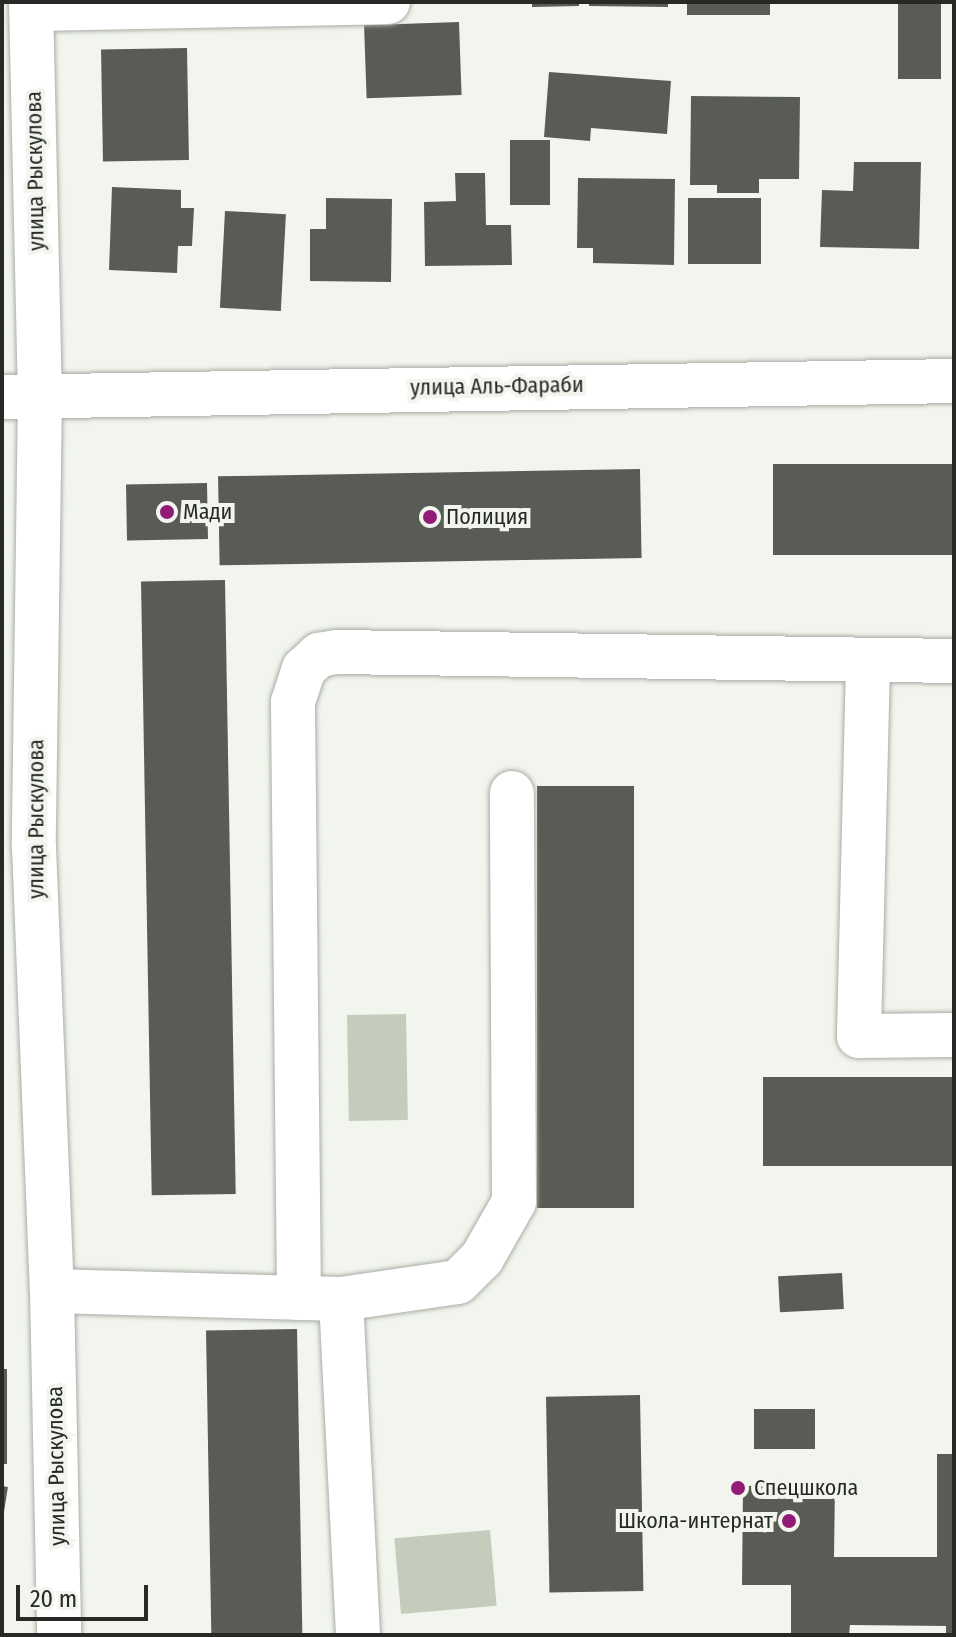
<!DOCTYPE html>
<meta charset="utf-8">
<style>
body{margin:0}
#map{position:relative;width:956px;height:1637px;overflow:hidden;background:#f1f5ed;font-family:"Fira Sans Condensed",sans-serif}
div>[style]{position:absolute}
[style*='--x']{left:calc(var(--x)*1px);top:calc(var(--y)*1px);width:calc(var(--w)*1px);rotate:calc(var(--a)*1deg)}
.green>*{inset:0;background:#c4cdbb;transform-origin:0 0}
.building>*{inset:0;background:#595c55;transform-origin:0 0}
.roads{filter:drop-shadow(0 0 2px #a9ada5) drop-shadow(0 0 2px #a9ada5)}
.minor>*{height:44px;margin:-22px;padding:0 22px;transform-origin:22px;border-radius:22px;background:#fff}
.dots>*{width:22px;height:22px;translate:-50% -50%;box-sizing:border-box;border:4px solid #f1f5ed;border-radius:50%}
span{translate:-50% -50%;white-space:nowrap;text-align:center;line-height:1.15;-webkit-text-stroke:8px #f1f5ed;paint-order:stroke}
.street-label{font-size:22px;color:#272926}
.poi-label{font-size:22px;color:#272926}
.left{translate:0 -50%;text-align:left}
.right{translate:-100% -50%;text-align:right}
.frame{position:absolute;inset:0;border:4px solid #272926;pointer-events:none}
.scale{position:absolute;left:16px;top:1585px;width:132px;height:36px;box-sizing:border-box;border:4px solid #272926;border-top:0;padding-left:10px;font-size:24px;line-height:28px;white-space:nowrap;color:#272926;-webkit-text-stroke:6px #f1f5ed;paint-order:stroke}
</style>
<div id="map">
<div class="green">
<i style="left:406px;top:1014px;width:106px;height:59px;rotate:89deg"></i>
<i style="left:490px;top:1530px;width:76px;height:96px;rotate:85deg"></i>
</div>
<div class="building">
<i style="clip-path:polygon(532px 2px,579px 2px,579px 6px,532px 7px)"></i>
<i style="clip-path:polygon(589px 2px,668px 2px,668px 7px,589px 6px)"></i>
<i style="left:687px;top:2px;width:83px;height:13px"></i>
<i style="left:898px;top:2px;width:43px;height:77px"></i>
<i style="left:459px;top:22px;width:73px;height:95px;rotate:88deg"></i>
<i style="left:187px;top:48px;width:112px;height:86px;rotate:89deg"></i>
<i style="clip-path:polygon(549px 72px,671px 81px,667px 134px,591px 128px,590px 141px,544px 137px)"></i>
<i style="clip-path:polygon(691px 96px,800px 97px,799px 179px,759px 179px,759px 193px,717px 193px,717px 185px,690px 185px)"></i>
<i style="left:510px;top:140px;width:40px;height:65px"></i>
<i style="clip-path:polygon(854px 162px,921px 162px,919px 249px,820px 247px,822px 190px,853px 191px)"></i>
<i style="clip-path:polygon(455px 173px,485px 173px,486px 225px,511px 225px,512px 265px,425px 266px,424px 202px,456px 201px)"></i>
<i style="clip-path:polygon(578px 178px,675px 179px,674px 265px,593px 263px,593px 248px,577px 248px)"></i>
<i style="clip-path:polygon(112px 187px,181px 190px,181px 208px,194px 208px,192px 246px,178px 246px,177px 273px,109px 270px)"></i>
<i style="clip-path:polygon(326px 198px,392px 199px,391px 282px,310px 281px,310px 229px,326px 229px)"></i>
<i style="left:761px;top:198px;width:66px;height:73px;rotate:90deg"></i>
<i style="left:225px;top:211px;width:61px;height:97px;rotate:3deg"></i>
<i style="left:954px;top:464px;width:91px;height:181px;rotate:90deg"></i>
<i style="left:640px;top:469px;width:89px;height:422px;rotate:89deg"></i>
<i style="left:207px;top:483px;width:56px;height:81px;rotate:89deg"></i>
<i style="left:225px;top:580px;width:614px;height:84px;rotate:89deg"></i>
<i style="left:634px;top:786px;width:422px;height:97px;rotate:90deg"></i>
<i style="left:954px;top:1077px;width:89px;height:191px;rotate:90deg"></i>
<i style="left:842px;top:1273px;width:36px;height:64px;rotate:87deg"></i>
<i style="left:297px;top:1329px;width:306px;height:91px;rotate:89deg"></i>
<i style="left:2px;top:1369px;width:5px;height:95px"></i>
<i style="left:640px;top:1395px;width:196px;height:94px;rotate:89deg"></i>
<i style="left:815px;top:1409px;width:40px;height:61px;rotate:90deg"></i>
<i style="clip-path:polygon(937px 1454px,954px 1454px,954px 1635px,946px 1635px,946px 1626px,850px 1625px,849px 1635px,791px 1635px,791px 1585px,742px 1585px,743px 1486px,835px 1485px,834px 1557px,937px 1557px)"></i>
<i style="left:2px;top:1486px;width:6px;height:53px;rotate:9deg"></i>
</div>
<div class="roads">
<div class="minor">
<i style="--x:31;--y:2;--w:393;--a:88.7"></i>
<i style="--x:40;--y:395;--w:452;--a:90.8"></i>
<i style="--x:34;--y:847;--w:444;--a:87.7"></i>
<i style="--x:52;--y:1291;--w:344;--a:88.8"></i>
<i style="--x:32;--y:9;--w:356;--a:-1.1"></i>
<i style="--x:2;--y:397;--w:952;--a:-0.96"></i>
<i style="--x:868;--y:664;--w:372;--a:91.4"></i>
<i style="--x:859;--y:1036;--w:95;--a:-0.6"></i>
<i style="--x:52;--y:1291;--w:289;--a:1.6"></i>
<i style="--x:341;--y:1299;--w:118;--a:-8.3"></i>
<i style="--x:458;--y:1282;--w:34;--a:-45"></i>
<i style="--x:482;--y:1258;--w:64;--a:-60.3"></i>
<i style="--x:514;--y:1202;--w:409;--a:-90.3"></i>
<i style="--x:299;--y:1298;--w:596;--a:-90.58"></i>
<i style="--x:293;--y:702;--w:35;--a:-72"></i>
<i style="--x:304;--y:669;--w:21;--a:-43"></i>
<i style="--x:319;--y:655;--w:17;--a:-10"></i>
<i style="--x:336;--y:652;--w:618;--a:0.83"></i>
<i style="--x:341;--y:1299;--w:336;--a:87.1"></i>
</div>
</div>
<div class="dots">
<i style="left:167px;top:512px;background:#931b78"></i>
<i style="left:430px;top:517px;background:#931b78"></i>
<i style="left:738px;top:1488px;background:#931b78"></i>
<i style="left:789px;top:1521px;background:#931b78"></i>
</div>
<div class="street-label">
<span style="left:35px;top:171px;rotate:-91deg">улица Рыскулова</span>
<span style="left:497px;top:386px;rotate:-1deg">улица Аль-Фараби</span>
<span style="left:36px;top:819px;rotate:-90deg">улица Рыскулова</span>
<span style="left:56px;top:1466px;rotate:-91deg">улица Рыскулова</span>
</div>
<div class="poi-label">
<span class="left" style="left:183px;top:512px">Мади</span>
<span class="left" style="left:446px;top:517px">Полиция</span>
<span class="left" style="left:754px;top:1488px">Спецшкола</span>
<span class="right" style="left:773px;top:1521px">Школа-интернат</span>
</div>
<div class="frame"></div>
<div class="scale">20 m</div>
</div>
